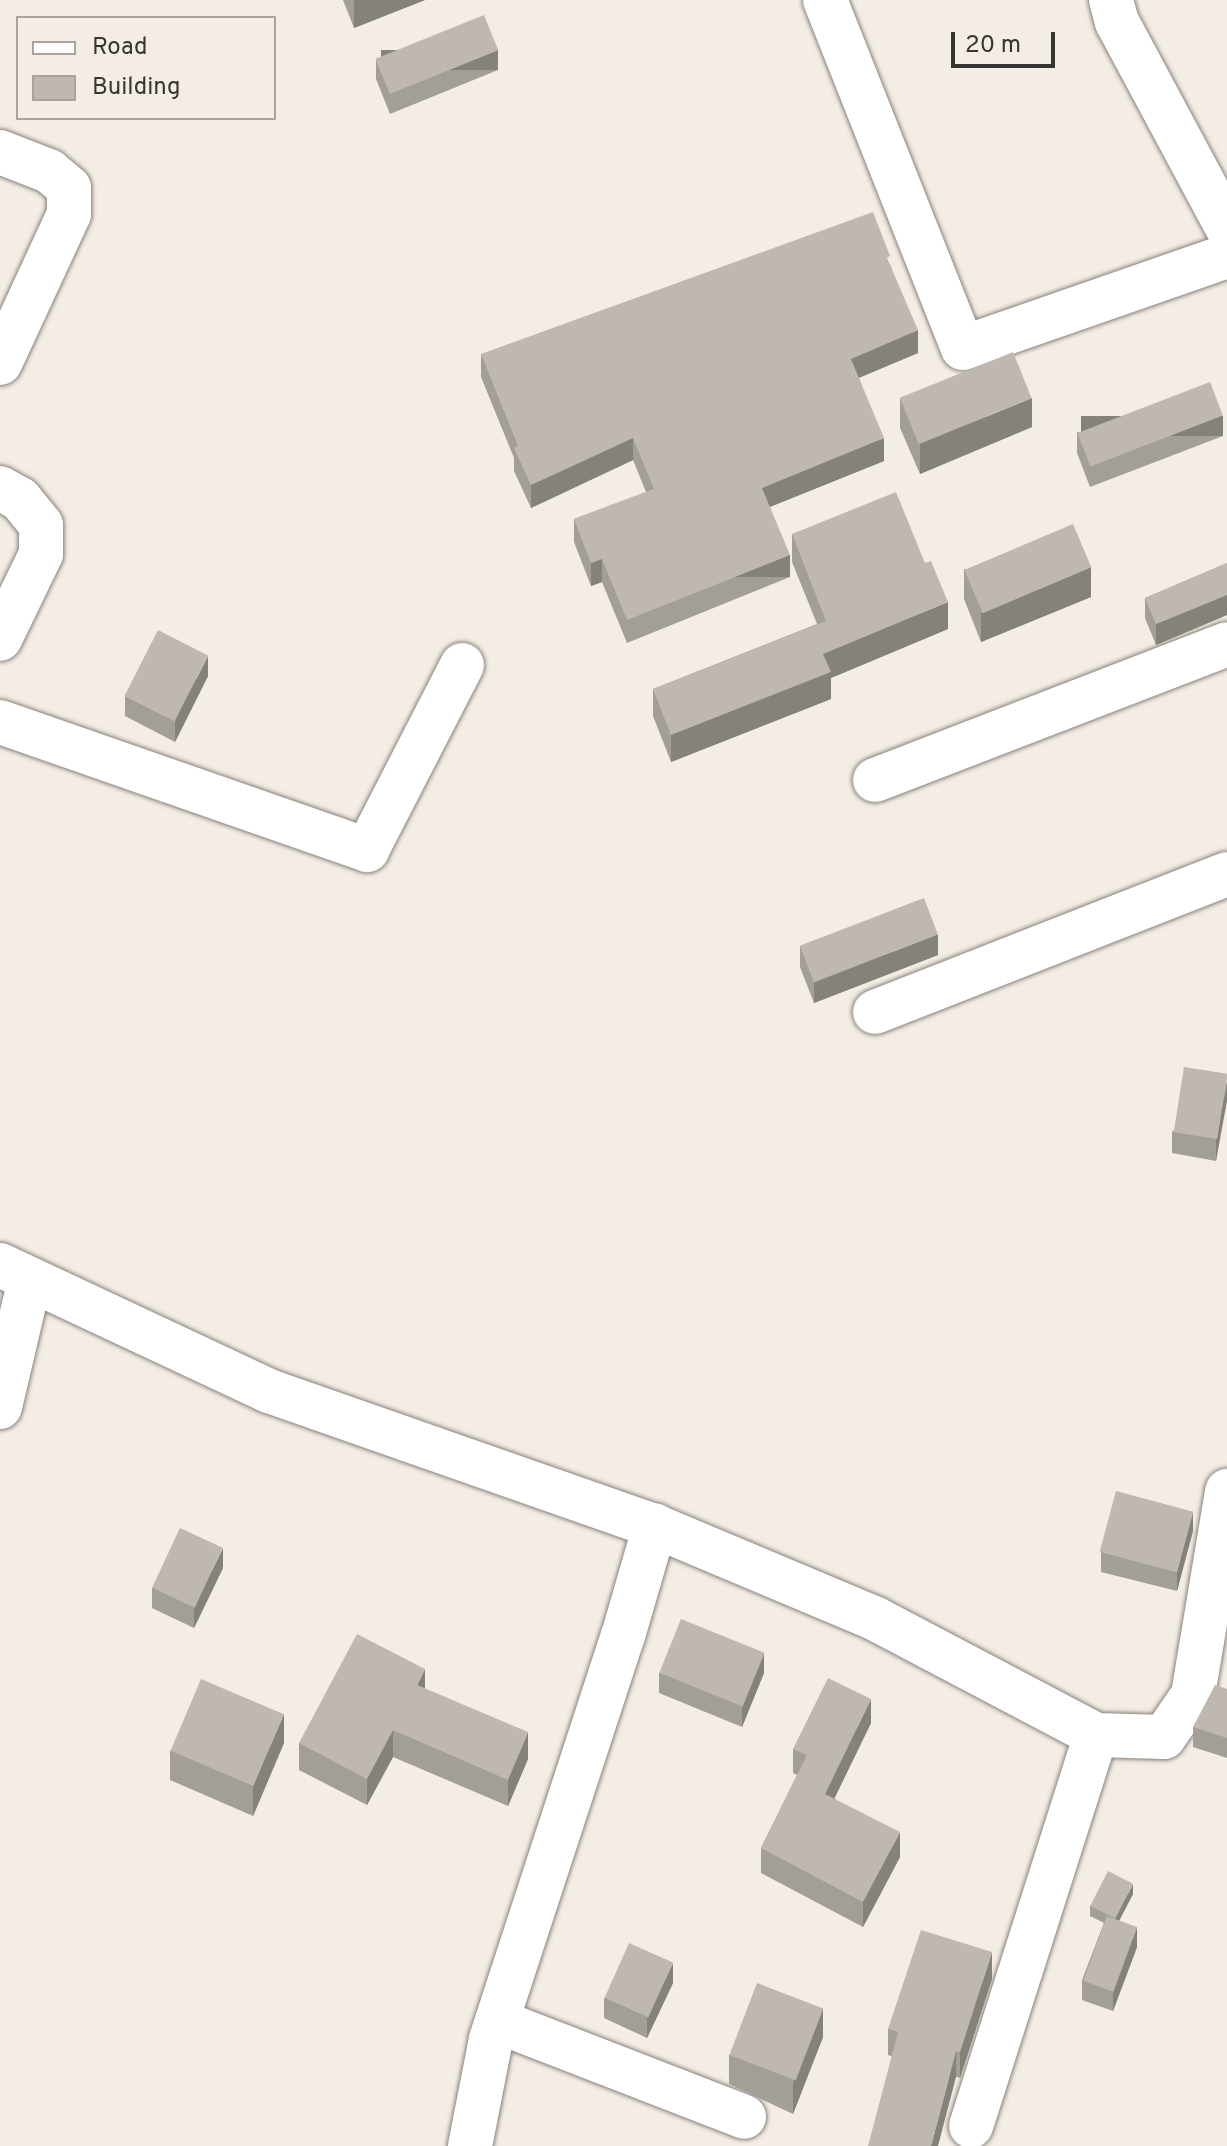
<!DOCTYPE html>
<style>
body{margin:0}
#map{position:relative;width:1227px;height:2146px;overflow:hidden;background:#f4ede5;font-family:Overpass,sans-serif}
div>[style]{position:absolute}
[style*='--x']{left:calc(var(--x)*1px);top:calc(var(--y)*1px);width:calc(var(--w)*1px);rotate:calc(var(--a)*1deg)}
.roads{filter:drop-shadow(0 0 2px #88827b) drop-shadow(0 0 2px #88827b)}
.minor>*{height:44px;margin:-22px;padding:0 22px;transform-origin:22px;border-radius:22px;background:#fff}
.wall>*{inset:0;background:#a39e97}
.shaded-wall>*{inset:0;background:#85817b;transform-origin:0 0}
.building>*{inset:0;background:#beb8b0;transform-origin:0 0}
span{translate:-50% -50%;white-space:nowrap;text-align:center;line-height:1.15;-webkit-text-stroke:7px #f4ede5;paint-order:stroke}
.legend{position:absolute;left:16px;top:16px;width:260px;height:104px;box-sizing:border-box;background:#f4ede5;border:2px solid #a8a39d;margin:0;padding:10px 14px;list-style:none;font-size:24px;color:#373431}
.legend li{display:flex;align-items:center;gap:16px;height:40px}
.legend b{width:40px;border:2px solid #a8a39d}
.scale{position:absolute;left:951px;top:32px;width:104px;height:36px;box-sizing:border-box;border:4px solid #373431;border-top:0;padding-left:10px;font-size:24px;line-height:28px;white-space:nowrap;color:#373431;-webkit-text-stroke:6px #f4ede5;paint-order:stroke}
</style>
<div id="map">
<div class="roads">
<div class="minor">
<i style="--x:825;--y:0;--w:374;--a:68.4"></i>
<i style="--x:963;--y:348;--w:280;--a:-19.2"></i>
<i style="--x:1111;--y:0;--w:23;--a:75"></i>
<i style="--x:1117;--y:22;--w:233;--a:61.8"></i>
<i style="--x:0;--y:152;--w:53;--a:21.2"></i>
<i style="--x:49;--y:171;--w:26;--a:40"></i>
<i style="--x:69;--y:188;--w:26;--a:90"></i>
<i style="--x:69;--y:214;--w:164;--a:114.8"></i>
<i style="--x:0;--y:488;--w:23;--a:29"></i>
<i style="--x:20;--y:499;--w:33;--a:51"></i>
<i style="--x:41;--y:525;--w:29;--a:90"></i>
<i style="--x:41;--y:554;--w:94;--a:115.8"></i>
<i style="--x:0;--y:722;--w:389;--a:19.2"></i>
<i style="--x:367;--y:850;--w:208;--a:-62.8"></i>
<i style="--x:875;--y:780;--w:377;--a:-21.1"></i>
<i style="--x:875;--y:1012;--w:378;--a:-21.4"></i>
<i style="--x:0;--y:1265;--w:297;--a:25.1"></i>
<i style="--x:269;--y:1391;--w:409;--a:19.3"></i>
<i style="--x:655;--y:1526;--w:238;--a:22.8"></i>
<i style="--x:874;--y:1618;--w:251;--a:27.8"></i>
<i style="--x:1096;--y:1735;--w:68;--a:1.7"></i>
<i style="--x:1164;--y:1737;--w:51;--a:-55.4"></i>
<i style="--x:1193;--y:1695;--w:207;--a:-80.5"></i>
<i style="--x:0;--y:1407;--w:131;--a:-76.8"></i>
<i style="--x:497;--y:2021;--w:265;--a:21.2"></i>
<i style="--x:971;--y:2126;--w:410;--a:-72.3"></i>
<i style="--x:470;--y:2146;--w:109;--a:-78.9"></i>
<i style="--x:491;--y:2039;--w:424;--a:-71.9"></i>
<i style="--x:623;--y:1636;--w:115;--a:-73.8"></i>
</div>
</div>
<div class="wall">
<i style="clip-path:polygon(343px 0,425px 0,354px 28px)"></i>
<i style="clip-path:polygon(376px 59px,498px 70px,390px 114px,376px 79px)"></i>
<i style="clip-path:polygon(890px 264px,918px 353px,859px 378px,884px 461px,770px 507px,790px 577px,627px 643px,602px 582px,591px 586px,574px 542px,574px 519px,646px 492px,633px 460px,531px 508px,514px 471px,514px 458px,481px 377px,481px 354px)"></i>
<i style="clip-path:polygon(900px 399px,1032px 427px,920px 474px,900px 428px)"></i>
<i style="clip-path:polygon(1077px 432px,1223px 436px,1090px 487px,1077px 453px)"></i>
<i style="clip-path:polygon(792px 534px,948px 629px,831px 678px,831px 699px,671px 762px,653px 716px,653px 689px,817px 624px,792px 562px)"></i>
<i style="clip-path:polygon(1227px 563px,1227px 615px,1156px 645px,1145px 618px,1145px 598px)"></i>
<i style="clip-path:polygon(964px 569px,1091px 597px,981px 642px,964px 599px)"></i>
<i style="clip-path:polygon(208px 676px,175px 742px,125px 716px,125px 696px)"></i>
<i style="clip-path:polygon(800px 947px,938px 955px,814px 1003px,800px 967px)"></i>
<i style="clip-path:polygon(1227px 1074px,1216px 1161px,1172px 1153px,1172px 1132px)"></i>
<i style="clip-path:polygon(1193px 1531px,1177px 1591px,1101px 1572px,1101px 1552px)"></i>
<i style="clip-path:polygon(223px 1568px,194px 1628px,152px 1608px,152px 1588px)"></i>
<i style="clip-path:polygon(659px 1673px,764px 1673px,742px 1727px,659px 1693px)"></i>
<i style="clip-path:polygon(425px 1689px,528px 1759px,508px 1806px,393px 1757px,367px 1805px,299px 1770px,299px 1743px)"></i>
<i style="clip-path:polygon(1227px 1689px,1227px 1758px,1193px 1747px,1193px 1727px)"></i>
<i style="clip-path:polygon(871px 1723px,834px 1798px,900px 1857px,863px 1927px,761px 1873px,761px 1848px,797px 1775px,793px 1773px,793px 1749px)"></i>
<i style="clip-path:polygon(284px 1743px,253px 1816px,170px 1780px,170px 1751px)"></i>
<i style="clip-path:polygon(1133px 1894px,1119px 1920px,1137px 1947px,1113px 2011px,1082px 2000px,1082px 1980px,1104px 1923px,1090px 1916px,1090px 1906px)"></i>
<i style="clip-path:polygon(992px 1979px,960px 2078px,888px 2055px,888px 2029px)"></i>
<i style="clip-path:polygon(673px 1983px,647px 2038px,604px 2018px,604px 1998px)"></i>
<i style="clip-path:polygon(823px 2037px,793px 2114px,729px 2084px,729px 2055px)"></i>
</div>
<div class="shaded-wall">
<i style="clip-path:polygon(354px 0,425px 0,354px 28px)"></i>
<i style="left:498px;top:50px;width:20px;height:117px;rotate:90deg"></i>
<i style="clip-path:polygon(918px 330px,918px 353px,851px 381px,851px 359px)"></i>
<i style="clip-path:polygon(1032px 398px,1032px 427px,920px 474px,920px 444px)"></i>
<i style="left:1223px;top:416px;width:20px;height:142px;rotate:90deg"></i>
<i style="clip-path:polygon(633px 438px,633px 460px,531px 508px,531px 485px)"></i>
<i style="clip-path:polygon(884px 438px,884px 461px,762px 510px,762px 488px)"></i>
<i style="left:790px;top:555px;width:22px;height:175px;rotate:90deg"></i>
<i style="clip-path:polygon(602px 559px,602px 582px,591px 586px,591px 563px)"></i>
<i style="clip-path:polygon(1091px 567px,1091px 597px,981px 642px,981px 613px)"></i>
<i style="clip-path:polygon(1227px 595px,1227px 615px,1156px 645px,1156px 624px)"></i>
<i style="clip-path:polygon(948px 602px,948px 629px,831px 678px,831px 699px,671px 762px,671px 735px,823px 654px)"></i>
<i style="clip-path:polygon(208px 656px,208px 676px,175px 742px,175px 721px)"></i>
<i style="clip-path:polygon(938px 934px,938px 955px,814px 1003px,814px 983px)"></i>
<i style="clip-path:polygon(1227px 1081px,1227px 1101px,1216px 1161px,1216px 1141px)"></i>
<i style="clip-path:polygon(1193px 1511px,1193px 1531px,1177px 1591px,1177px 1571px)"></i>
<i style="clip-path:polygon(223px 1548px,223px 1568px,194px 1628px,194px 1608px)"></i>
<i style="clip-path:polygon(764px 1653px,764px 1673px,742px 1727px,742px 1707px)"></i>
<i style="clip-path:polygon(425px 1669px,425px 1696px,417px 1685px)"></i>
<i style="clip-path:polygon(871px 1699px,871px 1723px,825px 1818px,825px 1794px)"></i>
<i style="clip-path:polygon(284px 1714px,284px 1743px,253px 1816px,253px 1786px)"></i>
<i style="clip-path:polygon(393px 1730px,393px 1757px,367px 1805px,367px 1779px)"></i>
<i style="clip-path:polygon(528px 1732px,528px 1759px,508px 1806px,508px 1780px)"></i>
<i style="clip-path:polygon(900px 1832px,900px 1857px,863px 1927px,863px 1902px)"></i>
<i style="clip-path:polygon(1133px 1884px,1133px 1894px,1115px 1929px,1115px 1919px)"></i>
<i style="clip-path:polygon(1137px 1927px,1137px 1947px,1113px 2011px,1113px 1991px)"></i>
<i style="clip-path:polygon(992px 1952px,992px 1979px,960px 2078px,960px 2052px)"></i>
<i style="clip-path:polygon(673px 1963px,673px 1983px,647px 2038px,647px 2018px)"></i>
<i style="clip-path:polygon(823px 2008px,823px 2037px,793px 2114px,793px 2084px)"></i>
<i style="clip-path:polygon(956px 2051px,956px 2077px,938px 2146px,931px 2146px)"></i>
</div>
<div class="building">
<i style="left:484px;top:15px;width:38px;height:117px;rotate:68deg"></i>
<i style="clip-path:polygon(873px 212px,890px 256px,887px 258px,918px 330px,851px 359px,884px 438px,762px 488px,790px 555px,627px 620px,602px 559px,591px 563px,574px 519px,654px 489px,633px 438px,531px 485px,514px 448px,518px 446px,481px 354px)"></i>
<i style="left:1013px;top:352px;width:50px;height:122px;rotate:68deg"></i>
<i style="left:1210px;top:382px;width:36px;height:142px;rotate:69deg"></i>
<i style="clip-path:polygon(896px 492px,925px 563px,931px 561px,948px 602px,823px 654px,831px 672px,671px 735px,653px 689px,826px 621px,792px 534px)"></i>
<i style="left:1073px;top:524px;width:47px;height:118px;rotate:67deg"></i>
<i style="clip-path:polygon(1227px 563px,1227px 595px,1156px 624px,1145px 598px)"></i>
<i style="left:158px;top:630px;width:56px;height:74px;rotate:27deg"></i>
<i style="left:924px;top:898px;width:39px;height:133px;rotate:69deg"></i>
<i style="left:1184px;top:1067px;width:44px;height:66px;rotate:9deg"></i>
<i style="left:1116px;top:1491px;width:80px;height:63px;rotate:15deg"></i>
<i style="left:180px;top:1528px;width:47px;height:66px;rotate:25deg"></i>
<i style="left:681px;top:1619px;width:90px;height:58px;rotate:22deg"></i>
<i style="clip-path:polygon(357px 1634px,425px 1669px,417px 1685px,528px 1732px,508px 1780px,393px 1730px,367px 1779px,299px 1743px)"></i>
<i style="clip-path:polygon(828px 1678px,871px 1699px,825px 1794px,900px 1832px,863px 1902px,761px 1848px,807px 1755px,793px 1749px)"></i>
<i style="left:201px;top:1679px;width:90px;height:78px;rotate:23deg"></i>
<i style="clip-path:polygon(1215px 1685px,1227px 1689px,1227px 1738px,1193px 1727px)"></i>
<i style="left:1108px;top:1871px;width:28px;height:39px;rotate:27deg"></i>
<i style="left:1107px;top:1916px;width:32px;height:69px;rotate:20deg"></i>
<i style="clip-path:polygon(921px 1930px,992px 1952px,960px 2052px,956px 2051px,931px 2146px,868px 2146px,898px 2032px,888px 2029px)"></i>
<i style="left:629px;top:1943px;width:48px;height:60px;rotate:24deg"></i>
<i style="left:757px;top:1983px;width:71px;height:77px;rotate:21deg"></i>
</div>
<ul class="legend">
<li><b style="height:10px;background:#fff"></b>Road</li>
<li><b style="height:22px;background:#beb8b0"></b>Building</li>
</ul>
<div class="scale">20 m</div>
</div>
